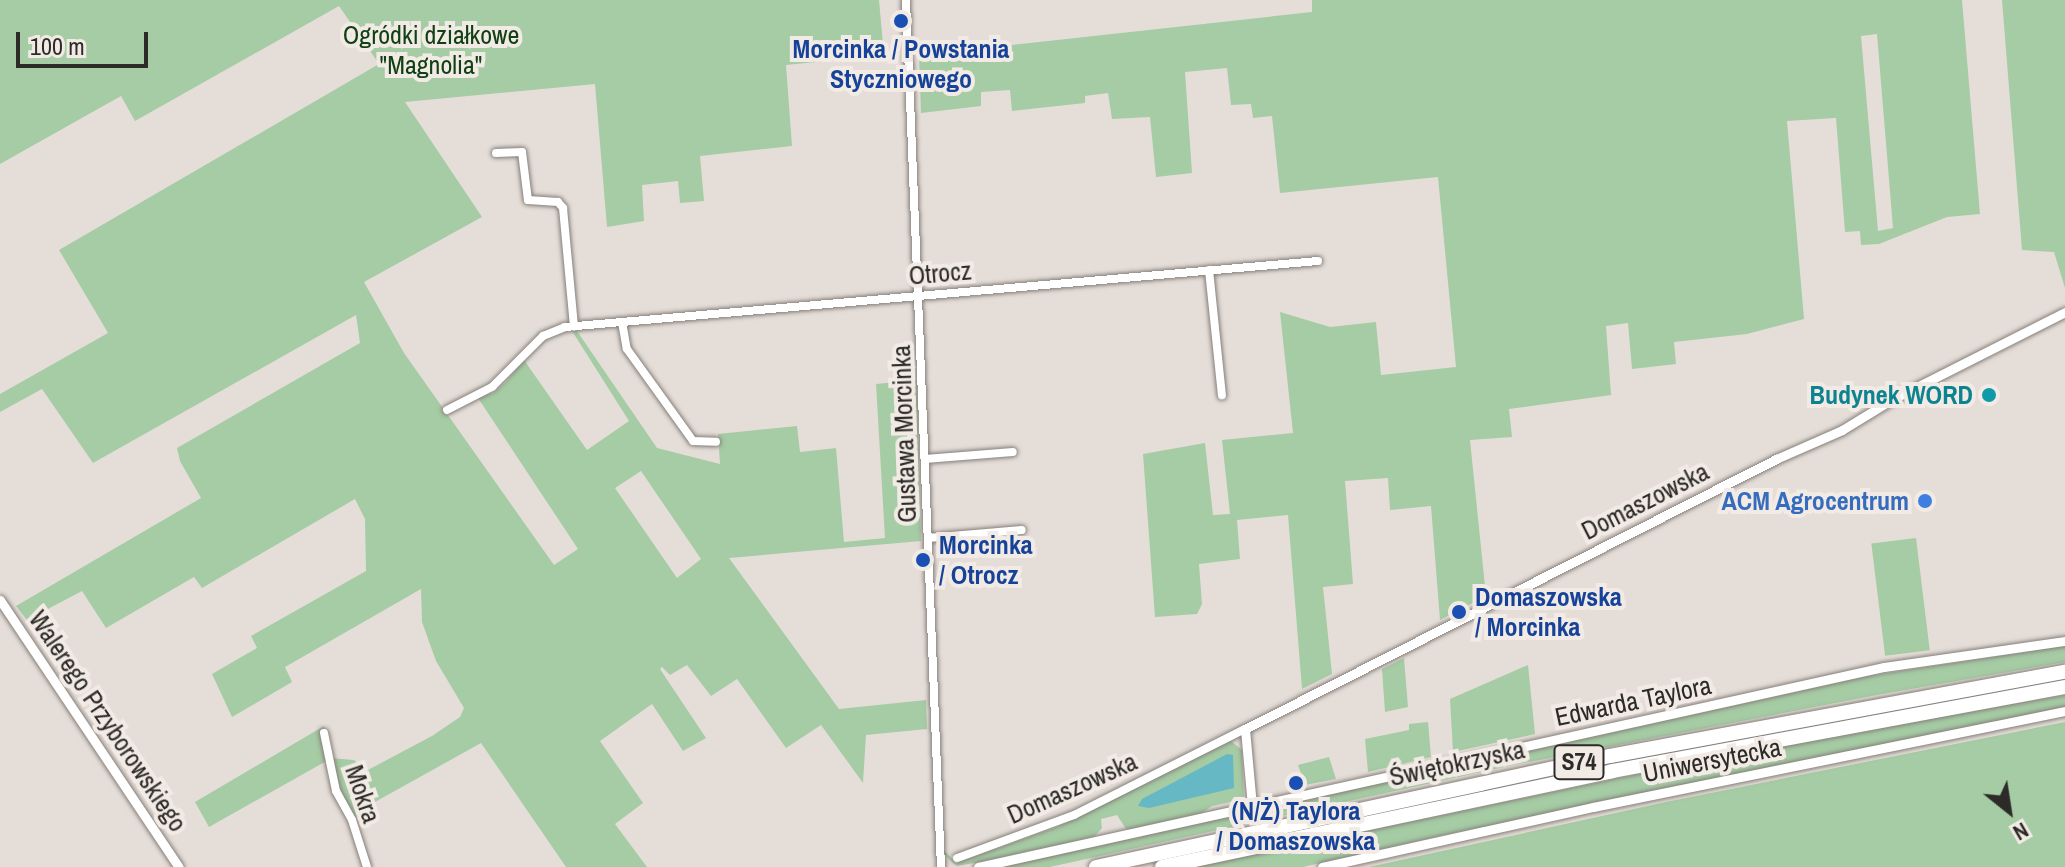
<!DOCTYPE html>
<meta charset="utf-8">
<style>
body{margin:0}
#map{position:relative;width:2065px;height:867px;overflow:hidden;background:#e5ded8;font-family:"Archivo Narrow",sans-serif}
div>[style]{position:absolute}
[style*='--x']{left:calc(var(--x)*1px);top:calc(var(--y)*1px);width:calc(var(--w)*1px);rotate:calc(var(--a)*1deg)}
.green>*{inset:0;background:#a5cca4;transform-origin:0 0}
.water>*{inset:0;background:#67b8c5}
.roads{filter:drop-shadow(0 0 2px #857f7a) drop-shadow(0 0 2px #857f7a)}
.minor>*{height:8px;margin:-4px;padding:0 4px;transform-origin:4px;border-radius:4px;background:#fff}
.tertiary>*{height:9px;margin:-4.5px;padding:0 4.5px;transform-origin:4.5px;border-radius:4.5px;background:#fff}
.motorway>*{height:14px;margin:-7px;padding:0 7px;transform-origin:7px;border-radius:7px;background:#fff}
.dots>*{width:22px;height:22px;translate:-50% -50%;box-sizing:border-box;border:4px solid #f2ebe5;border-radius:50%}
span{translate:-50% -50%;white-space:nowrap;text-align:center;line-height:1.15;-webkit-text-stroke:8px #f2ebe5;paint-order:stroke}
.shield-label span{padding:2px 6px;background:#f2ebe5;border:2px solid;border-radius:6px;-webkit-text-stroke-width:0}
.shield-label{font-size:24px;color:#2d2b28;font-weight:700}
.park-label{font-size:26px;color:#104013}
.transit-label{font-size:26px;color:#164399;font-weight:700}
.left{translate:0 -50%;text-align:left}
.street-label{font-size:26px;color:#2d2b28}
.culture-label{font-size:26px;color:#0d838f;font-weight:700}
.right{translate:-100% -50%;text-align:right}
.shop-label{font-size:26px;color:#366cbe;font-weight:700}
.north{position:absolute;left:1969px;top:771px;width:80px;height:80px;-webkit-text-stroke:6px #f2ebe5;paint-order:stroke;rotate:150deg;font-size:22px;font-weight:700;line-height:32px;text-align:center;color:#2d2b28}
.north::after{content:'';display:block;margin:auto;width:28px;height:36px;background:#2d2b28;clip-path:polygon(50% 0,100% 100%,50% 72%,0 100%)}
.scale{position:absolute;left:16px;top:32px;width:132px;height:36px;box-sizing:border-box;border:4px solid #2d2b28;border-top:0;padding-left:10px;font-size:24px;line-height:28px;white-space:nowrap;color:#2d2b28;-webkit-text-stroke:6px #f2ebe5;paint-order:stroke}
</style>
<div id="map">
<div class="green">
<i style="clip-path:polygon(evenodd,0 0,879px 0,884px 55px,786px 65px,792px 146px,700px 156px,704px 201px,680px 203px,678px 181px,642px 185px,644px 221px,607px 227px,595px 84px,405px 102px,482px 217px,364px 282px,404px 353px,554px 565px,578px 549px,478px 398px,493px 393px,506px 382px,524px 360px,587px 450px,629px 421px,572px 331px,577px 331px,657px 448px,720px 464px,718px 434px,797px 426px,800px 452px,836px 448px,844px 542px,885px 538px,876px 384px,917px 380px,921px 541px,729px 558px,839px 709px,926px 700px,927px 729px,866px 735px,863px 783px,821px 725px,786px 748px,737px 679px,711px 696px,687px 665px,670px 675px,662px 667px,660px 669px,706px 738px,683px 751px,652px 704px,600px 741px,643px 803px,615px 824px,647px 867px,566px 867px,481px 743px,366px 807px,352px 820px,330px 759px,209px 827px,195px 802px,324px 726px,330px 758px,354px 760px,366px 771px,432px 736px,460px 717px,464px 708px,436px 661px,422px 622px,421px 589px,285px 667px,292px 682px,232px 717px,212px 674px,257px 648px,251px 636px,366px 571px,365px 519px,355px 499px,202px 588px,194px 577px,106px 628px,82px 591px,27px 620px,16px 606px,201px 498px,180px 461px,177px 448px,360px 343px,356px 315px,93px 463px,42px 389px,0 412px,0 394px,108px 333px,59px 250px,379px 64px,339px 6px,135px 121px,121px 96px,0 164px,0 0,641px 471px,701px 559px,677px 578px,615px 488px,641px 471px)"></i>
<i style="clip-path:polygon(evenodd,1312px 0,1962px 0,1980px 214px,1947px 217px,1879px 244px,1861px 245px,1860px 231px,1845px 232px,1836px 118px,1787px 121px,1804px 319px,1747px 334px,1674px 342px,1676px 364px,1632px 369px,1628px 323px,1606px 326px,1611px 395px,1509px 409px,1512px 437px,1470px 440px,1486px 596px,1440px 620px,1431px 506px,1390px 510px,1388px 478px,1345px 481px,1353px 584px,1323px 587px,1332px 674px,1302px 689px,1288px 515px,1237px 520px,1240px 559px,1199px 564px,1202px 604px,1197px 614px,1155px 617px,1143px 454px,1205px 443px,1213px 515px,1230px 514px,1222px 440px,1293px 433px,1280px 312px,1330px 327px,1376px 322px,1381px 375px,1456px 367px,1438px 177px,1280px 193px,1272px 116px,1253px 118px,1251px 104px,1231px 105px,1227px 68px,1185px 72px,1192px 173px,1156px 177px,1150px 117px,1112px 119px,1108px 93px,1085px 96px,1085px 103px,1012px 111px,1010px 90px,981px 92px,981px 106px,921px 113px,919px 55px,1312px 12px,1312px 0,1877px 34px,1893px 228px,1878px 231px,1861px 36px,1877px 34px)"></i>
<i style="clip-path:polygon(2002px 0,2065px 0,2065px 288px,2054px 252px,2022px 250px)"></i>
<i style="left:1916px;top:538px;width:113px;height:45px;rotate:83deg"></i>
<i style="clip-path:polygon(2065px 646px,2065px 662px,1877px 695px,1513px 765px,1050px 867px,1001px 867px,1868px 676px)"></i>
<i style="clip-path:polygon(1404px 658px,1408px 707px,1385px 712px,1382px 669px)"></i>
<i style="clip-path:polygon(1528px 665px,1535px 734px,1453px 752px,1450px 699px)"></i>
<i style="clip-path:polygon(2065px 695px,2065px 708px,1458px 832px,1303px 867px,1194px 867px,1772px 746px)"></i>
<i style="clip-path:polygon(1428px 722px,1431px 757px,1368px 772px,1365px 739px,1409px 730px,1409px 724px)"></i>
<i style="clip-path:polygon(2065px 722px,2065px 867px,1369px 867px,1666px 802px)"></i>
<i style="clip-path:polygon(1231px 741px,1242px 750px,1244px 799px,1212px 806px,1202px 813px,1132px 829px,1126px 829px,1117px 815px,1101px 819px,1102px 828px,1094px 837px,980px 862px,957px 866px,944px 855px,944px 850px,954px 861px,962px 861px,1057px 827px)"></i>
<i style="clip-path:polygon(1329px 757px,1336px 779px,1305px 785px,1298px 765px)"></i>
</div>
<div class="water">
<i style="clip-path:polygon(1227px 754px,1233px 755px,1234px 788px,1149px 808px,1138px 806px,1142px 799px)"></i>
</div>
<div class="roads">
<div class="minor">
<i style="--x:906;--y:0;--w:868;--a:87.69"></i>
<i style="--x:496;--y:153;--w:26;--a:-2"></i>
<i style="--x:522;--y:152;--w:48;--a:82.9"></i>
<i style="--x:528;--y:200;--w:30;--a:4"></i>
<i style="--x:558;--y:202;--w:8;--a:50"></i>
<i style="--x:563;--y:208;--w:119;--a:84.7"></i>
<i style="--x:1209;--y:270;--w:126;--a:84.1"></i>
<i style="--x:622;--y:322;--w:27;--a:80"></i>
<i style="--x:627;--y:349;--w:113;--a:54.3"></i>
<i style="--x:693;--y:441;--w:23;--a:2"></i>
<i style="--x:447;--y:410;--w:51;--a:-27.1"></i>
<i style="--x:492;--y:387;--w:72;--a:-45"></i>
<i style="--x:543;--y:336;--w:24;--a:-22"></i>
<i style="--x:565;--y:327;--w:756;--a:-5.01"></i>
<i style="--x:925;--y:459;--w:88;--a:-4.5"></i>
<i style="--x:928;--y:538;--w:94;--a:-4.9"></i>
<i style="--x:324;--y:733;--w:59;--a:78.3"></i>
<i style="--x:336;--y:791;--w:33;--a:61"></i>
<i style="--x:352;--y:820;--w:49;--a:72.3"></i>
<i style="--x:957;--y:858;--w:125;--a:-20.2"></i>
<i style="--x:1074;--y:815;--w:191;--a:-26.7"></i>
</div>
<div class="tertiary">
<i style="--x:0;--y:600;--w:321;--a:56.2"></i>
<i style="--x:1252;--y:806;--w:77;--a:-95.2"></i>
<i style="--x:1245;--y:729;--w:596;--a:-26.95"></i>
<i style="--x:1776;--y:459;--w:72;--a:-23.7"></i>
<i style="--x:1842;--y:430;--w:57;--a:-31.5"></i>
<i style="--x:1891;--y:400;--w:195;--a:-26.8"></i>
<i style="--x:978;--y:867;--w:928;--a:-12.45"></i>
<i style="--x:1884;--y:667;--w:183;--a:-8.2"></i>
<i style="--x:1322;--y:867;--w:278;--a:-12.5"></i>
<i style="--x:1593;--y:807;--w:482;--a:-11.5"></i>
</div>
<div class="motorway">
<i style="--x:1096;--y:867;--w:526;--a:-12.19"></i>
<i style="--x:1610;--y:756;--w:463;--a:-10.5"></i>
<i style="--x:1162;--y:867;--w:460;--a:-12"></i>
<i style="--x:1612;--y:771;--w:461;--a:-10.5"></i>
</div>
</div>
<div class="dots">
<i style="left:901px;top:21px;background:#1a4fb4"></i>
<i style="left:1989px;top:395px;background:#0f9aa8"></i>
<i style="left:1925px;top:501px;background:#3f7fe0"></i>
<i style="left:923px;top:560px;background:#1a4fb4"></i>
<i style="left:1459px;top:612px;background:#1a4fb4"></i>
<i style="left:1296px;top:783px;background:#1a4fb4"></i>
</div>
<div class="shield-label">
<span style="left:1579px;top:762px">S74</span>
</div>
<div class="park-label">
<span style="left:431px;top:50px">Ogródki działkowe<br>"Magnolia"</span>
</div>
<div class="transit-label">
<span style="left:901px;top:64px">Morcinka / Powstania<br>Styczniowego</span>
<span class="left" style="left:939px;top:560px">Morcinka<br>/ Otrocz</span>
<span class="left" style="left:1475px;top:612px">Domaszowska<br>/ Morcinka</span>
<span style="left:1296px;top:826px">(N/Ż) Taylora<br>/ Domaszowska</span>
</div>
<div class="street-label">
<span style="left:940px;top:273px;rotate:-5deg">Otrocz</span>
<span style="left:904px;top:434px;rotate:-92deg">Gustawa Morcinka</span>
<span style="left:1645px;top:501px;rotate:-27deg">Domaszowska</span>
<span style="left:1633px;top:701px;rotate:-12deg">Edwarda Taylora</span>
<span style="left:108px;top:721px;rotate:56deg">Walerego Przyborowskiego</span>
<span style="left:1712px;top:760px;rotate:-11deg">Uniwersytecka</span>
<span style="left:1457px;top:763px;rotate:-12deg">Świętokrzyska</span>
<span style="left:1072px;top:788px;rotate:-24deg">Domaszowska</span>
<span style="left:363px;top:794px;rotate:71deg">Mokra</span>
</div>
<div class="culture-label">
<span class="right" style="left:1973px;top:395px">Budynek WORD</span>
</div>
<div class="shop-label">
<span class="right" style="left:1909px;top:501px">ACM Agrocentrum</span>
</div>
<div class="north">N</div>
<div class="scale">100 m</div>
</div>
